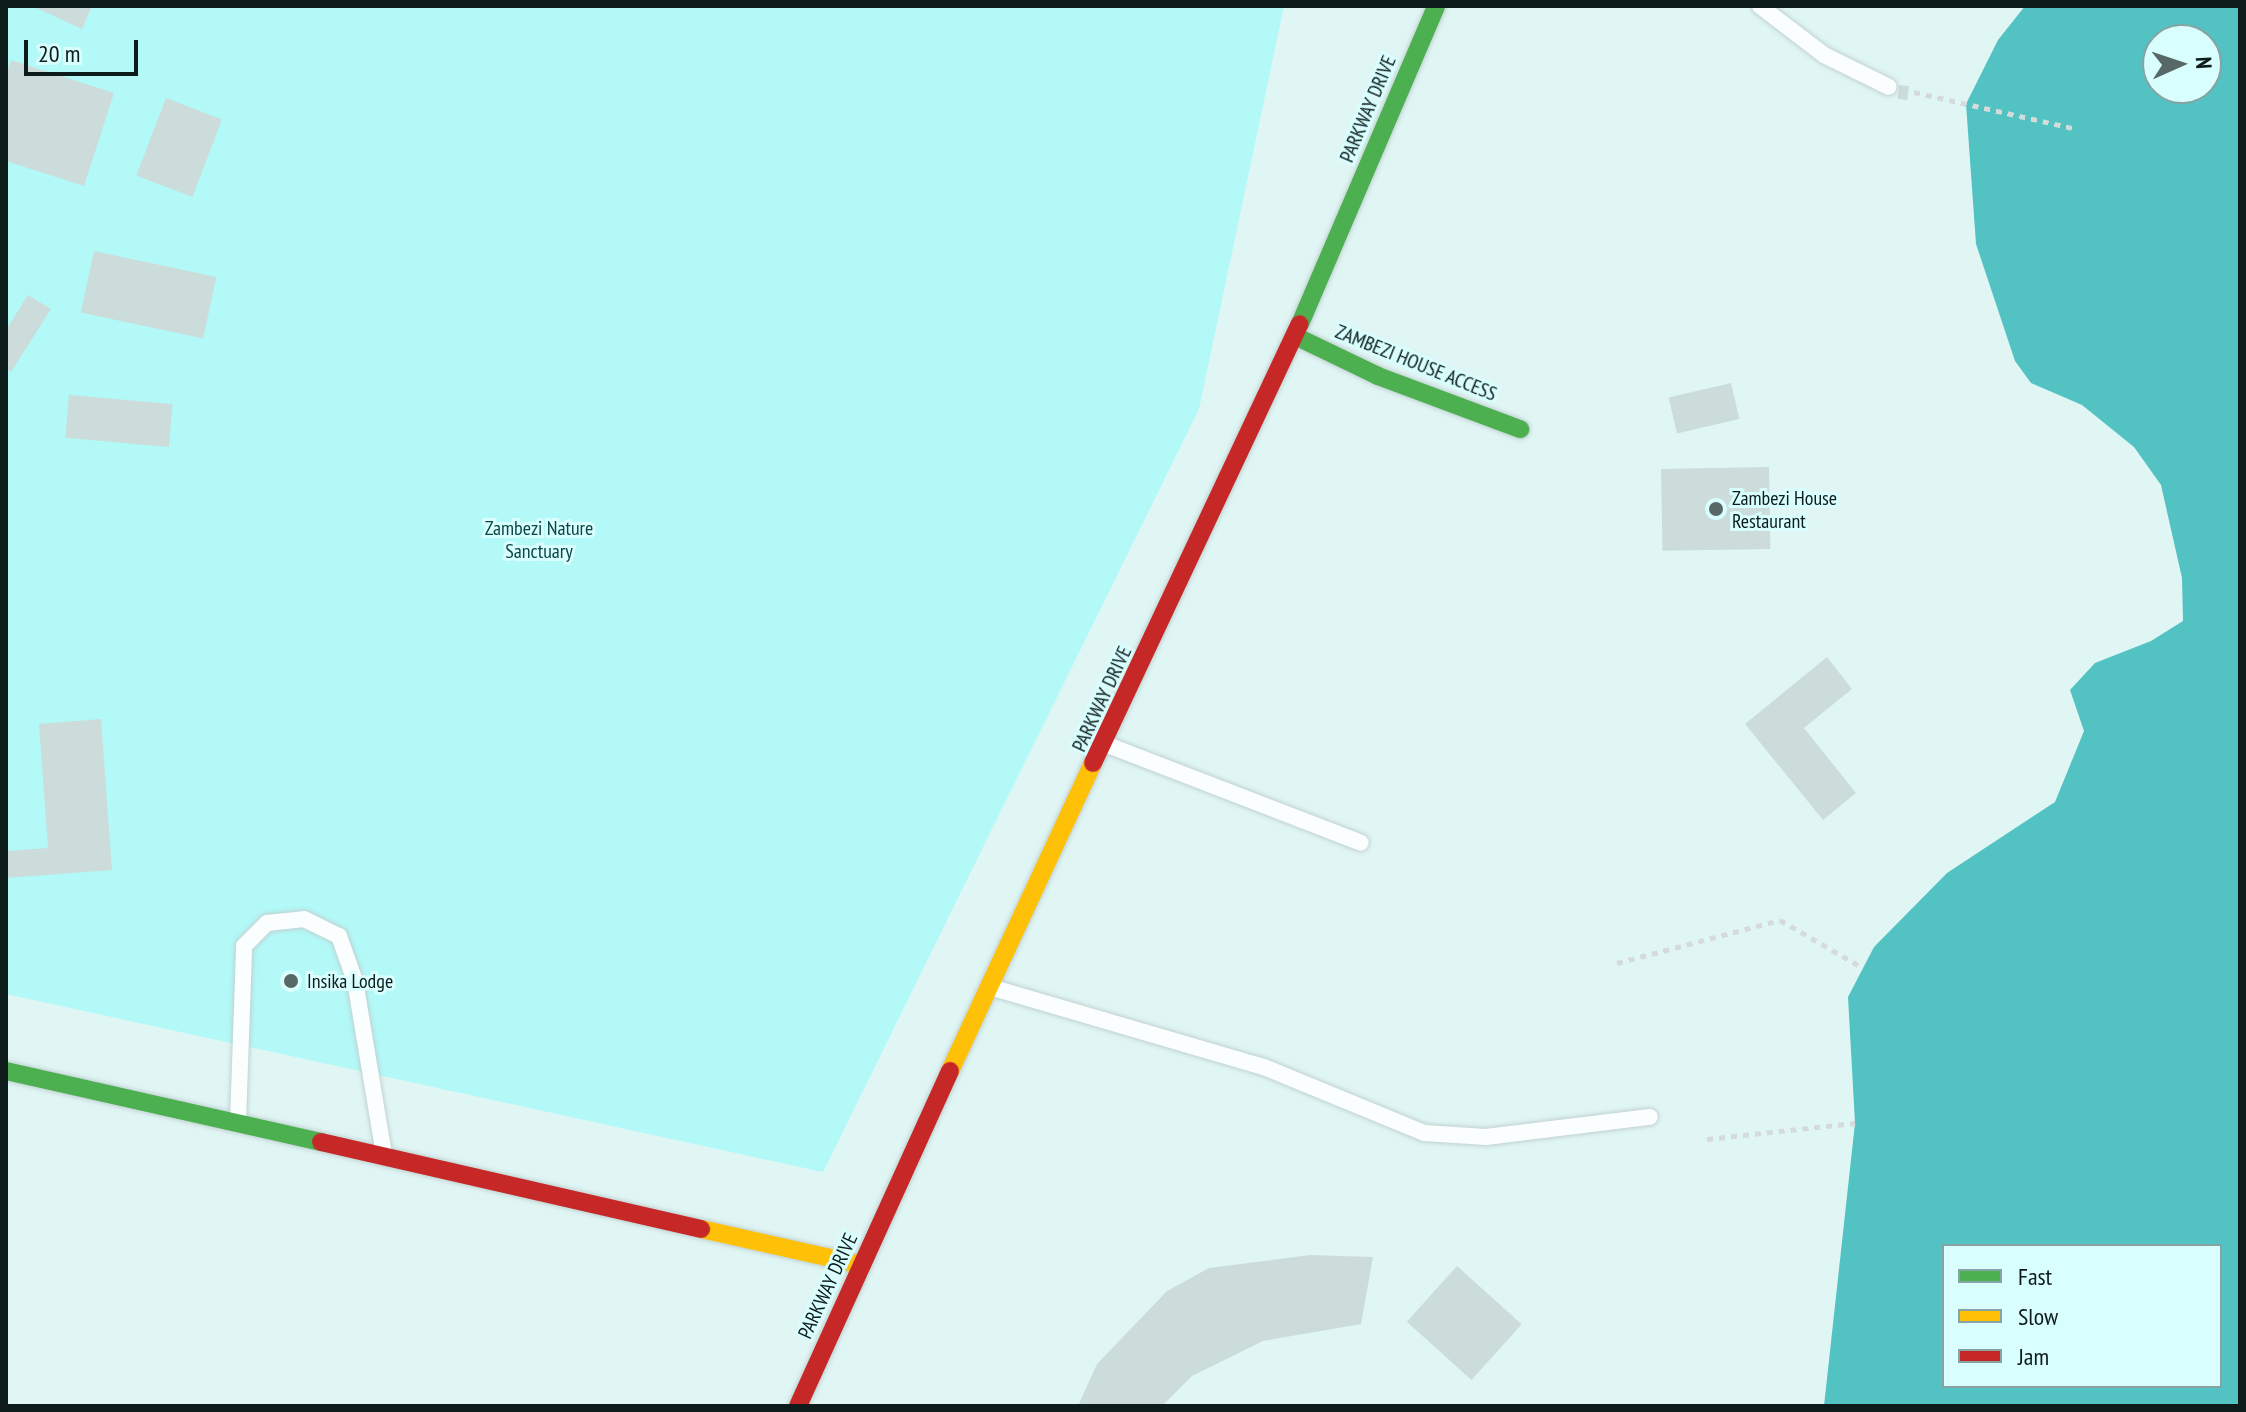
<!DOCTYPE html>
<style>
body{margin:0}
#map{position:relative;width:2246px;height:1412px;overflow:hidden;background:#e0f6f5;font-family:"PT Sans Narrow",sans-serif}
div>[style]{position:absolute}
[style*='--x']{left:calc(var(--x)*1px);top:calc(var(--y)*1px);width:calc(var(--w)*1px);rotate:calc(var(--a)*1deg)}
.green>*{inset:0;background:#b2f9f8}
.water>*{inset:0;background:#52c2c2}
.building>*{inset:0;background:#cbdcdb;transform-origin:0 0}
.path>*{height:5px;margin-top:-2.5px;transform-origin:0;background:repeating-linear-gradient(90deg,#d5dbdb 0 6px,transparent 0 12px)}
.roads{filter:drop-shadow(0 0 2px #c1d2d1) drop-shadow(0 0 2px #c1d2d1)}
.lane>*{height:16px;margin:-8px;padding:0 8px;transform-origin:8px;border-radius:8px;background:#fafefe}
.fast>*{height:18px;margin:-9px;padding:0 9px;transform-origin:9px;border-radius:9px;background:#4caf50}
.slow>*{height:18px;margin:-9px;padding:0 9px;transform-origin:9px;border-radius:9px;background:#ffc107}
.jam>*{height:18px;margin:-9px;padding:0 9px;transform-origin:9px;border-radius:9px;background:#c62828}
.dots>*{width:22px;height:22px;translate:-50% -50%;box-sizing:border-box;border:4px solid #d8fefd;border-radius:50%}
span{translate:-50% -50%;white-space:nowrap;text-align:center;line-height:1.15;-webkit-text-stroke:6px #d8fefd;paint-order:stroke}
.street-label{font-size:20px;color:#0d1b1b}
.poi-label{font-size:20px;color:#0d1b1b}
.left{translate:0 -50%;text-align:left}
.park-label{font-size:20px;color:#0b4647}
.frame{position:absolute;inset:0;border:8px solid #0d1b1b;pointer-events:none}
.legend{position:absolute;left:1942px;top:1244px;width:280px;height:144px;box-sizing:border-box;background:#d8fefd;border:2px solid #87a3a3;margin:0;padding:10px 14px;list-style:none;font-size:24px;color:#0d1b1b}
.legend li{display:flex;align-items:center;gap:16px;height:40px}
.legend b{width:40px;border:2px solid #87a3a3}
.north{position:absolute;left:2142px;top:24px;width:80px;height:80px;box-sizing:border-box;background:#d8fefd;border:2px solid #87a3a3;border-radius:50%;rotate:87deg;font-size:22px;font-weight:700;line-height:32px;text-align:center;color:#0d1b1b}
.north::after{content:'';display:block;margin:auto;width:28px;height:36px;background:#576867;clip-path:polygon(50% 0,100% 100%,50% 72%,0 100%)}
.scale{position:absolute;left:24px;top:40px;width:114px;height:36px;box-sizing:border-box;border:4px solid #0d1b1b;border-top:0;padding-left:10px;font-size:24px;line-height:28px;white-space:nowrap;color:#0d1b1b;-webkit-text-stroke:6px #d8fefd;paint-order:stroke}
</style>
<div id="map">
<div class="green">
<i style="clip-path:polygon(6px 6px,1284px 6px,1199px 409px,823px 1172px,6px 994px)"></i>
</div>
<div class="water">
<i style="clip-path:polygon(evenodd,2025px 6px,2240px 6px,2240px 1406px,1824px 1406px,1855px 1123px,1848px 997px,1874px 947px,1947px 873px,2055px 802px,2084px 731px,2070px 690px,2095px 663px,2151px 641px,2183px 621px,2182px 578px,2161px 485px,2134px 447px,2082px 405px,2031px 383px,2015px 361px,1976px 244px,1966px 104px,1998px 40px,2025px 6px,2158px 40px,2206px 40px,2206px 88px,2158px 88px,2158px 40px,2025px 6px,1944px 1246px,2220px 1246px,2220px 1386px,1944px 1386px,1944px 1246px)"></i>
</div>
<div class="building">
<i style="clip-path:polygon(32px 6px,92px 6px,82px 29px)"></i>
<i style="clip-path:polygon(11px 60px,114px 93px,84px 186px,6px 161px,6px 77px)"></i>
<i style="left:1899px;top:85px;width:10px;height:14px;rotate:6deg"></i>
<i style="left:166px;top:98px;width:60px;height:83px;rotate:21deg"></i>
<i style="left:94px;top:251px;width:125px;height:63px;rotate:12deg"></i>
<i style="clip-path:polygon(28px 295px,51px 309px,11px 372px,6px 369px,6px 330px)"></i>
<i style="left:1731px;top:383px;width:37px;height:64px;rotate:77deg"></i>
<i style="left:69px;top:395px;width:104px;height:43px;rotate:5deg"></i>
<i style="left:1769px;top:467px;width:82px;height:108px;rotate:89deg"></i>
<i style="clip-path:polygon(1827px 657px,1852px 689px,1804px 728px,1856px 793px,1823px 820px,1745px 724px)"></i>
<i style="clip-path:polygon(101px 719px,112px 870px,6px 878px,6px 851px,48px 848px,39px 724px)"></i>
<i style="clip-path:polygon(1310px 1255px,1373px 1257px,1361px 1324px,1263px 1341px,1192px 1376px,1162px 1406px,1078px 1406px,1097px 1364px,1167px 1291px,1209px 1268px)"></i>
<i style="left:1457px;top:1266px;width:87px;height:75px;rotate:42deg"></i>
</div>
<div class="path">
<i style="--x:1914;--y:92;--w:162;--a:12.8"></i>
<i style="--x:1617;--y:963;--w:169;--a:-14.8"></i>
<i style="--x:1780;--y:920;--w:96;--a:30"></i>
<i style="--x:1707;--y:1139;--w:149;--a:-6.2"></i>
</div>
<div class="roads">
<div class="lane">
<i style="--x:1760;--y:6;--w:81;--a:37.4"></i>
<i style="--x:1824;--y:55;--w:72;--a:26.2"></i>
<i style="--x:1105;--y:744;--w:274;--a:21.1"></i>
<i style="--x:990;--y:987;--w:285;--a:16.3"></i>
<i style="--x:1264;--y:1067;--w:173;--a:22.4"></i>
<i style="--x:1424;--y:1133;--w:62;--a:3.7"></i>
<i style="--x:1486;--y:1137;--w:165;--a:-7"></i>
<i style="--x:238;--y:1122;--w:176;--a:-88"></i>
<i style="--x:244;--y:946;--w:33;--a:-45"></i>
<i style="--x:267;--y:923;--w:37;--a:-6"></i>
<i style="--x:304;--y:919;--w:39;--a:26"></i>
<i style="--x:339;--y:936;--w:48;--a:70.4"></i>
<i style="--x:355;--y:981;--w:176;--a:80.5"></i>
</div>
<div class="fast">
<i style="--x:1300;--y:324;--w:346;--a:-66.8"></i>
<i style="--x:1295;--y:336;--w:92;--a:25.7"></i>
<i style="--x:1378;--y:376;--w:152;--a:20.5"></i>
<i style="--x:6;--y:1071;--w:323;--a:12.7"></i>
</div>
<div class="slow">
<i style="--x:950;--y:1071;--w:340;--a:-65.1"></i>
<i style="--x:701;--y:1229;--w:165;--a:12.6"></i>
</div>
<div class="jam">
<i style="--x:1093;--y:763;--w:485;--a:-64.8"></i>
<i style="--x:321;--y:1142;--w:390;--a:12.9"></i>
<i style="--x:798;--y:1406;--w:368;--a:-65.6"></i>
</div>
</div>
<div class="dots">
<i style="left:1716px;top:509px;background:#576867"></i>
<i style="left:291px;top:981px;background:#576867"></i>
</div>
<div class="street-label">
<span style="left:1368px;top:109px;rotate:-67deg">PARKWAY DRIVE</span>
<span style="left:1416px;top:363px;rotate:22deg">ZAMBEZI HOUSE ACCESS</span>
<span style="left:1102px;top:699px;rotate:-65deg">PARKWAY DRIVE</span>
<span style="left:828px;top:1286px;rotate:-65deg">PARKWAY DRIVE</span>
</div>
<div class="poi-label">
<span class="left" style="left:1732px;top:510px">Zambezi House<br>Restaurant</span>
<span class="left" style="left:307px;top:981px">Insika Lodge</span>
</div>
<div class="park-label">
<span style="left:539px;top:540px">Zambezi Nature<br>Sanctuary</span>
</div>
<div class="frame"></div>
<ul class="legend">
<li><b style="height:10px;background:#4caf50"></b>Fast</li>
<li><b style="height:10px;background:#ffc107"></b>Slow</li>
<li><b style="height:10px;background:#c62828"></b>Jam</li>
</ul>
<div class="north">N</div>
<div class="scale">20 m</div>
</div>
